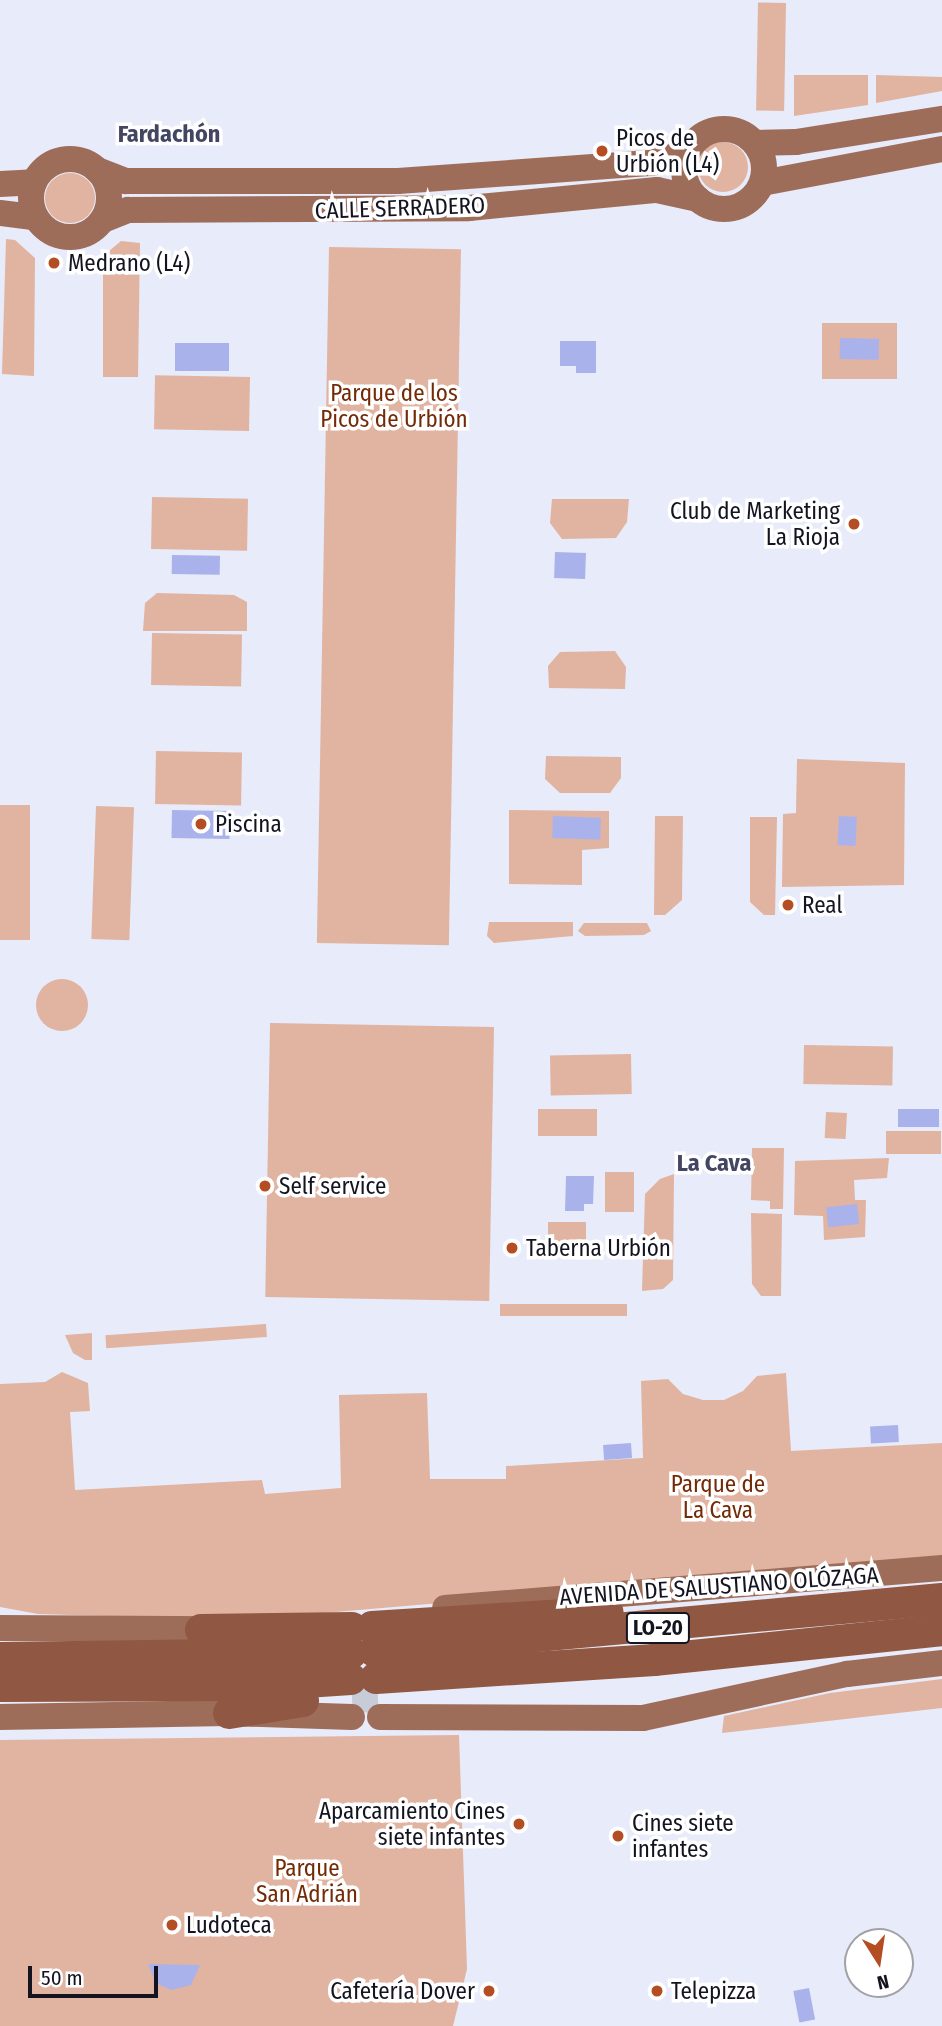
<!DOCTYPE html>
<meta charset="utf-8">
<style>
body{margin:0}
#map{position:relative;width:942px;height:2026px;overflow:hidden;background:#e8ebf9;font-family:"Fira Sans Condensed",sans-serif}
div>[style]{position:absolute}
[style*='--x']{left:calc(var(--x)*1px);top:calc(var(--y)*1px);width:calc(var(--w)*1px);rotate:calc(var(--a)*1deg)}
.green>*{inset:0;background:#e1b3a1;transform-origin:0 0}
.round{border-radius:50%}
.water>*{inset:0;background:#aab2eb;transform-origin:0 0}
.highway-tunnel>*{height:32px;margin-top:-16px;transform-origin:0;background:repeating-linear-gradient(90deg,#c8cbd8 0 32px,transparent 0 48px)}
.major>*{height:26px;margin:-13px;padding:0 13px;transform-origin:13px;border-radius:13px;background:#9e6d5a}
.major>.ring{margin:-13px;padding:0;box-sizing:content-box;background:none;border:26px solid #9e6d5a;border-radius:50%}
.highway>*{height:32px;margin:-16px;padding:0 16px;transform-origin:16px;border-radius:16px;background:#905842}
.dots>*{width:19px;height:19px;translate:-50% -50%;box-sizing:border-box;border:4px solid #fff;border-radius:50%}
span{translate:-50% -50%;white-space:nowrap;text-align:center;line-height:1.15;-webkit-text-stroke:7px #fff;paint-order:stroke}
.shield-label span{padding:2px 5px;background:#fff;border:2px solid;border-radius:5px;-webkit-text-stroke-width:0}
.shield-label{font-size:21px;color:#131420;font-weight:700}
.poi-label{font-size:23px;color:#131420}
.left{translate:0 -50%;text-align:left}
.right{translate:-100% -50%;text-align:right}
.street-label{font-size:23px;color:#131420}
.park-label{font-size:23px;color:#732a06}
.neighbourhood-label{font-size:24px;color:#424662;font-weight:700}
.north{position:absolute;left:844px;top:1928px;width:70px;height:70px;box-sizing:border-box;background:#fff;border:2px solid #a1a1a6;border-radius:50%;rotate:168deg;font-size:19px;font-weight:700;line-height:28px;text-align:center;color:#131420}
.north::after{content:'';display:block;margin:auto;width:24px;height:32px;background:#b44e22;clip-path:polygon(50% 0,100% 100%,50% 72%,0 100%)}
.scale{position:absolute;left:28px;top:1966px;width:130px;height:32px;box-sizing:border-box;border:4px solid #131420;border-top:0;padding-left:9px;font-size:21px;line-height:24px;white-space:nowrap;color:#131420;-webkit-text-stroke:5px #fff;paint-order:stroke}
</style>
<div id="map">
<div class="green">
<i style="left:786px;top:3px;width:108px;height:28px;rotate:91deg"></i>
<i style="clip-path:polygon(794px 75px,868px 75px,868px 105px,794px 116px)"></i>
<i style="clip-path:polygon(876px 75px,942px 77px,942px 91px,876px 103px)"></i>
<i class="round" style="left:698px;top:142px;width:50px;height:50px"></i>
<i class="round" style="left:45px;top:173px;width:50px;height:50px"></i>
<i style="clip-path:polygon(6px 239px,15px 240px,35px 258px,34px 376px,2px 374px)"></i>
<i style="clip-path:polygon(121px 241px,140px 243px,138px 377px,103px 377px,103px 256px)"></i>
<i style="left:329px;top:247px;width:132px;height:696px;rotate:1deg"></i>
<i style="left:822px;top:323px;width:75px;height:56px"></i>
<i style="left:250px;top:377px;width:54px;height:95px;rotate:91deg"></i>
<i style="left:152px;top:497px;width:96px;height:52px;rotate:1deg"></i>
<i style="clip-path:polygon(552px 499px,629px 499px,627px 522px,616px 538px,562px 539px,550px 523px)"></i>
<i style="clip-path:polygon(157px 593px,234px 595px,247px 602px,247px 631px,143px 631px,145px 603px)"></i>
<i style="left:152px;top:633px;width:90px;height:52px;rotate:1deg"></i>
<i style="clip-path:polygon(615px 651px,626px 667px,625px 689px,549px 688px,548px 666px,560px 652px)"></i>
<i style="left:156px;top:751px;width:86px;height:53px;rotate:1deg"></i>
<i style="clip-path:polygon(546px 756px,621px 757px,621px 778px,610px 793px,560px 793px,545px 779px)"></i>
<i style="clip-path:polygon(797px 759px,905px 763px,904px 885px,782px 887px,783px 814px,796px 813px)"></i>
<i style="left:30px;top:805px;width:135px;height:30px;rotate:90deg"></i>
<i style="left:96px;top:806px;width:38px;height:133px;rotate:2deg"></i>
<i style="clip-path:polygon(509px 810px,609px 811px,609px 848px,582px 850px,582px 885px,509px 884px)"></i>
<i style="clip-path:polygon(655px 816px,683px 816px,682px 900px,665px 915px,654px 915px)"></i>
<i style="clip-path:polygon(750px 817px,777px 817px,775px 915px,764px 915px,750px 902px)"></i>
<i style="clip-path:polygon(489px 922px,573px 922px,573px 936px,494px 943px,487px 936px)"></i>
<i style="clip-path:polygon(584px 923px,647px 923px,651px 931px,644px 935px,585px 936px,578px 931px)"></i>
<i class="round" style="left:36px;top:979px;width:52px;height:52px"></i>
<i style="left:494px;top:1027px;width:274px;height:224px;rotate:91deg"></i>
<i style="left:804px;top:1045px;width:89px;height:39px;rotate:1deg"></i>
<i style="left:631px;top:1054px;width:40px;height:81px;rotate:89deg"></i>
<i style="left:597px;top:1109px;width:27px;height:59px;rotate:90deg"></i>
<i style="left:826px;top:1112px;width:21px;height:26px;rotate:3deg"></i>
<i style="left:886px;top:1131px;width:55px;height:23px"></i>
<i style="clip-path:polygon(752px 1148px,784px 1148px,783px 1209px,770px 1209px,770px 1201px,751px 1200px)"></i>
<i style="clip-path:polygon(889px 1158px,887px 1178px,854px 1180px,855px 1200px,866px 1200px,865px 1237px,824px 1240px,823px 1216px,794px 1215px,795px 1161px)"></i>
<i style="left:605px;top:1172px;width:29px;height:40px"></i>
<i style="clip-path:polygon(674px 1174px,673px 1280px,663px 1289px,642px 1291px,645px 1194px,660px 1179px)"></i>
<i style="clip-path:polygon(751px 1213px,782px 1214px,781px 1296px,761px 1296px,752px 1284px)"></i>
<i style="left:548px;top:1222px;width:38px;height:32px"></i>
<i style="left:627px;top:1304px;width:12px;height:127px;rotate:90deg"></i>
<i style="left:266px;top:1324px;width:13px;height:161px;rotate:86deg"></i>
<i style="clip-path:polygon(92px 1333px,92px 1360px,85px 1360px,73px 1353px,65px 1335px)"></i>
<i style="clip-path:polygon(62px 1372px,88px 1383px,90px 1411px,70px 1412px,75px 1490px,262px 1480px,265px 1494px,341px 1488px,339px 1395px,427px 1393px,430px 1479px,506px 1479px,506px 1466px,643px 1458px,641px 1381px,668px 1379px,683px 1394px,703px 1400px,724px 1400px,743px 1391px,757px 1376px,786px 1373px,791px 1451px,942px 1443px,942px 1560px,242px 1620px,38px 1614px,0 1607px,0 1384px,45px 1382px)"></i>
<i style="clip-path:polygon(942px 1679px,942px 1708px,722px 1733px,724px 1716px,830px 1693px)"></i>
<i style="clip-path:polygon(459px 1735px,467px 1969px,453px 2026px,0 2026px,0 1740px)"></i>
</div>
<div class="water">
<i style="left:840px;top:338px;width:39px;height:21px;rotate:1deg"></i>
<i style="clip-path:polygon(560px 341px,596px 341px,596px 373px,576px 373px,576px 366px,560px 366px)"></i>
<i style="left:175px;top:343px;width:54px;height:28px"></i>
<i style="left:555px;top:552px;width:31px;height:26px;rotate:2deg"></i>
<i style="left:172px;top:555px;width:48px;height:19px;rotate:1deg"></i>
<i style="left:172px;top:810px;width:58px;height:28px;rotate:1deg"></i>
<i style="left:553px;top:816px;width:48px;height:22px;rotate:2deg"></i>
<i style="left:839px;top:816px;width:18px;height:29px;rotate:3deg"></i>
<i style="left:898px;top:1109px;width:41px;height:18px"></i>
<i style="clip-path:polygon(566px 1176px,594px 1176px,593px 1204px,584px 1204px,584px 1211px,565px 1211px)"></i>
<i style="left:857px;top:1204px;width:20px;height:31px;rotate:84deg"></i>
<i style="left:898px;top:1425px;width:17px;height:28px;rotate:87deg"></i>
<i style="left:631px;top:1443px;width:15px;height:28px;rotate:86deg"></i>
<i style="clip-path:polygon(148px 1964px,200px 1965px,191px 1985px,171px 1990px,156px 1983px)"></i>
<i style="left:809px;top:1988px;width:32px;height:16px;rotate:79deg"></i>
</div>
<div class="highway-tunnel">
<i style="--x:352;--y:1697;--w:26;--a:-2"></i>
</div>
<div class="major">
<i class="ring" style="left:684px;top:129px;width:54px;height:54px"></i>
<i style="--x:755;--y:143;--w:41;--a:-1.4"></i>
<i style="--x:796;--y:142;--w:148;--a:-9"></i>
<i class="ring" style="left:31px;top:159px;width:52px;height:52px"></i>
<i style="--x:97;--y:170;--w:31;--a:21"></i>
<i style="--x:126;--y:181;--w:272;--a:0"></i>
<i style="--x:398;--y:181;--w:255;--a:-4.1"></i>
<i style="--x:652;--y:163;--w:37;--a:-17"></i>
<i style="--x:762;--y:183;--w:183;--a:-10.7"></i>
<i style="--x:0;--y:184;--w:34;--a:-3"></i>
<i style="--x:0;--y:213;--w:35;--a:7"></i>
<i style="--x:103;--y:220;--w:27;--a:-22"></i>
<i style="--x:128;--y:210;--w:341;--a:-0.3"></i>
<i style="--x:469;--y:208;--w:189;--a:-5.5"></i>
<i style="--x:657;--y:190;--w:42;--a:12.4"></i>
<i style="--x:445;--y:1608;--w:499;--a:-4.6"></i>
<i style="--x:0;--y:1628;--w:219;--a:0.3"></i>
<i style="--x:0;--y:1717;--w:229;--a:-1"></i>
<i style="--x:229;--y:1713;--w:123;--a:1.9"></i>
<i style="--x:380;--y:1717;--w:263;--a:0.2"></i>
<i style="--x:643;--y:1718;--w:209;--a:-12.2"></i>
<i style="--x:847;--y:1674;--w:96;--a:-6.6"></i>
</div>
<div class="highway">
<i style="--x:372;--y:1627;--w:236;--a:-3.6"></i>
<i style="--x:201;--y:1630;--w:151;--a:-0.8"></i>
<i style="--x:374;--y:1651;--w:570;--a:-5.23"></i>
<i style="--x:0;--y:1658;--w:351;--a:-0.8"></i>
<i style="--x:376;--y:1678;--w:279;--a:-3.7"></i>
<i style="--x:654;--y:1660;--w:290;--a:-5.9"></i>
<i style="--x:0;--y:1686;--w:260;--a:-0.2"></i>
<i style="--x:260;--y:1685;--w:91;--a:-3.8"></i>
<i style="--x:229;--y:1713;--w:75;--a:-9.2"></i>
</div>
<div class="dots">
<i style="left:602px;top:151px;background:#b44e22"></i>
<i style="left:54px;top:263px;background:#b44e22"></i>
<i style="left:854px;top:524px;background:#b44e22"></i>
<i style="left:201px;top:824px;background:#b44e22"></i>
<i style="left:788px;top:905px;background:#b44e22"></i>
<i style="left:265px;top:1186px;background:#b44e22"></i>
<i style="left:512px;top:1248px;background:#b44e22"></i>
<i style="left:519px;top:1824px;background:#b44e22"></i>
<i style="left:618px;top:1836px;background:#b44e22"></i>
<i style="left:172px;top:1925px;background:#b44e22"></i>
<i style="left:489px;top:1991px;background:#b44e22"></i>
<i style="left:657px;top:1991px;background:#b44e22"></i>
</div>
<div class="shield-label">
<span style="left:658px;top:1628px">LO-20</span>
</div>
<div class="poi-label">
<span class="left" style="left:616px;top:151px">Picos de<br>Urbión (L4)</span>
<span class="left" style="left:68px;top:263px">Medrano (L4)</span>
<span class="right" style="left:840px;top:524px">Club de Marketing<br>La Rioja</span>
<span class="left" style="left:215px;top:824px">Piscina</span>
<span class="left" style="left:802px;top:905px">Real</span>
<span class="left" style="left:279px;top:1186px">Self service</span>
<span class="left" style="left:526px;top:1248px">Taberna Urbión</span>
<span class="right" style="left:505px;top:1824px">Aparcamiento Cines<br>siete infantes</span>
<span class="left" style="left:632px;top:1836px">Cines siete<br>infantes</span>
<span class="left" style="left:186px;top:1925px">Ludoteca</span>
<span class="right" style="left:475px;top:1991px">Cafetería Dover</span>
<span class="left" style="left:671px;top:1991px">Telepizza</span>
</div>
<div class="street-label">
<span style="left:400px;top:208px;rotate:-2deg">CALLE SERRADERO</span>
<span style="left:719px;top:1586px;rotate:-4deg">AVENIDA DE SALUSTIANO OLÓZAGA</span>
</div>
<div class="park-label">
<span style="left:394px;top:406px">Parque de los<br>Picos de Urbión</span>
<span style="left:718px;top:1497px">Parque de<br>La Cava</span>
<span style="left:307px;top:1881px">Parque<br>San Adrián</span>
</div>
<div class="neighbourhood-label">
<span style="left:169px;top:135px">Fardachón</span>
<span style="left:714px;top:1164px">La Cava</span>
</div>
<div class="north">N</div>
<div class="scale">50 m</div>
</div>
